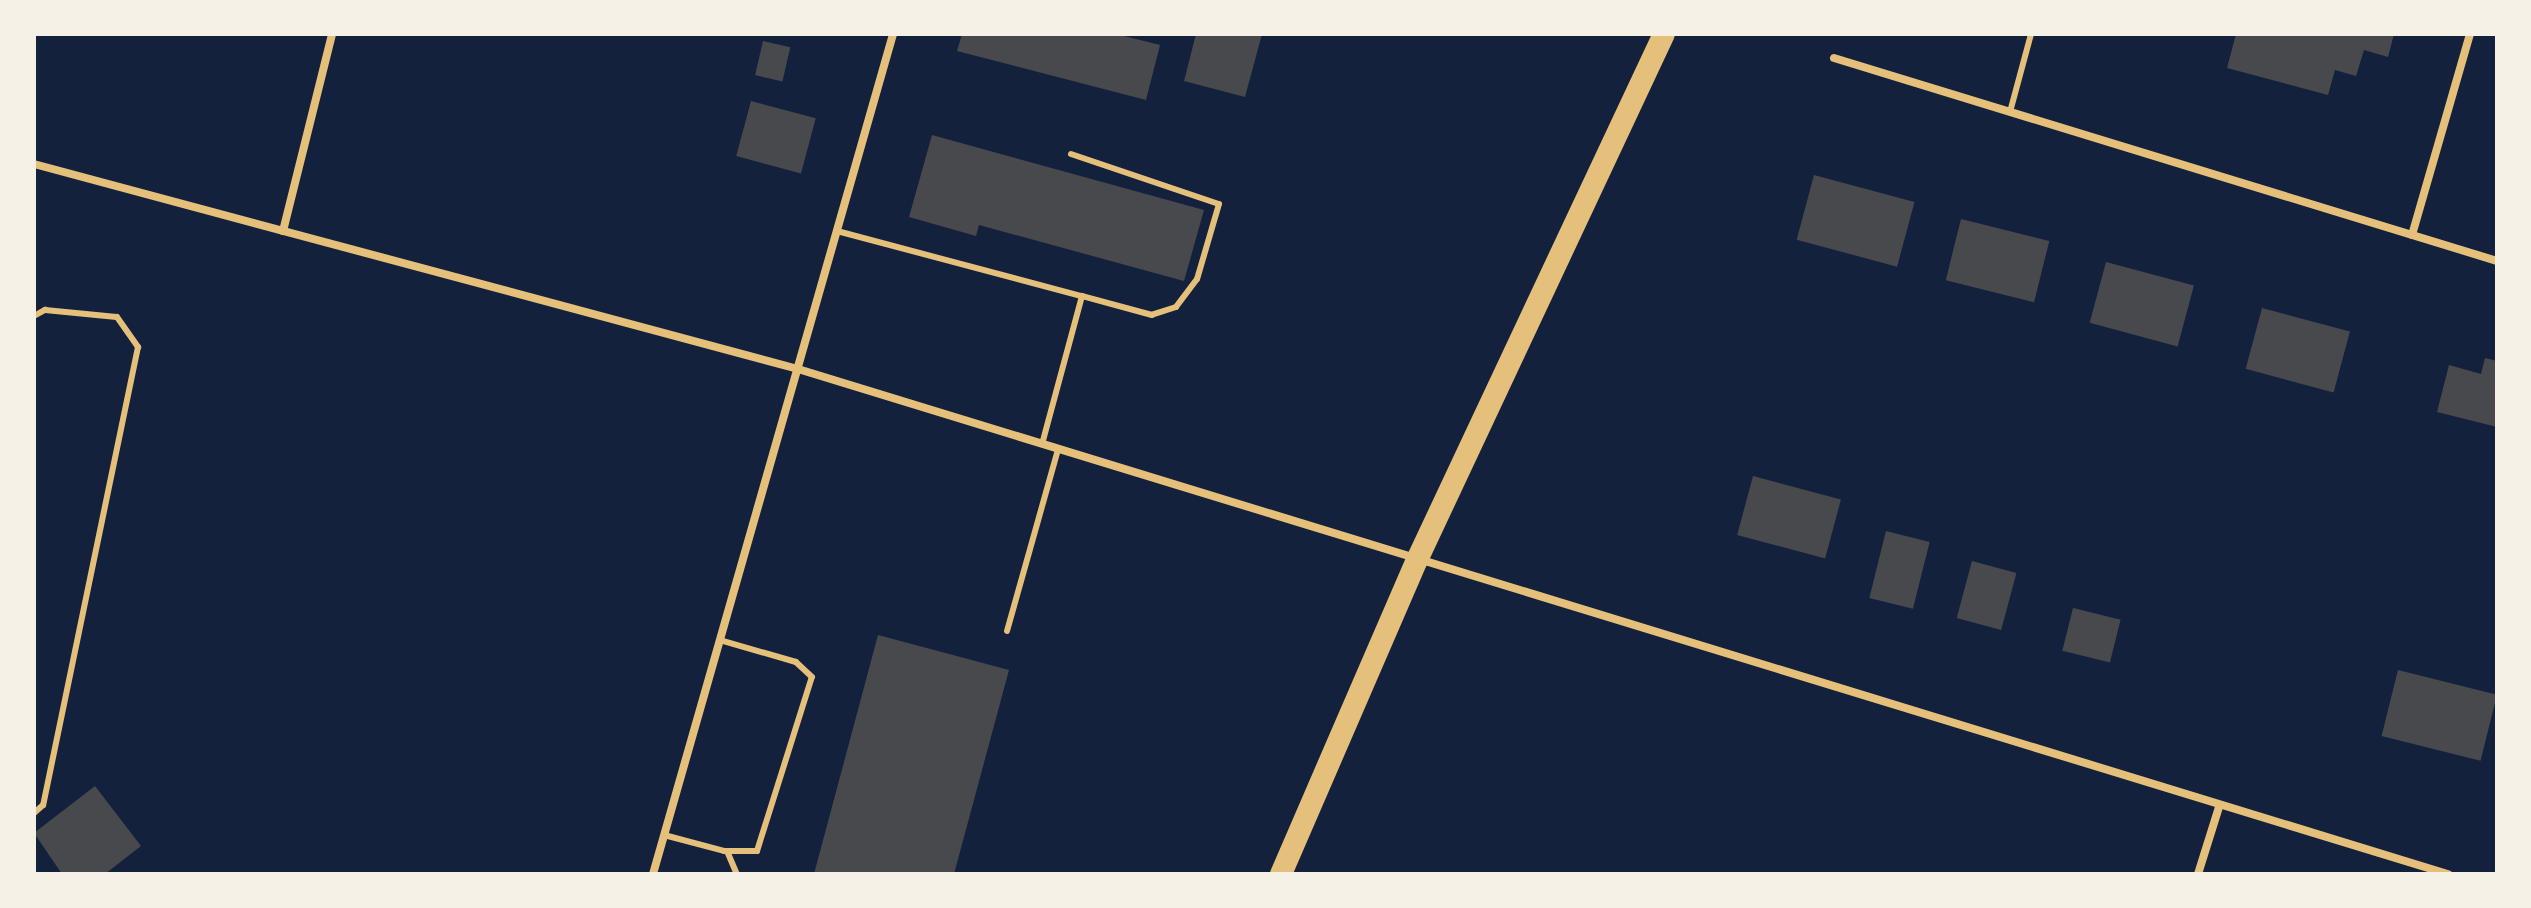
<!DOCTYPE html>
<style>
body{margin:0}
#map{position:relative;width:2531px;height:908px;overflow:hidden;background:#14213d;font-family:"Titillium Web",sans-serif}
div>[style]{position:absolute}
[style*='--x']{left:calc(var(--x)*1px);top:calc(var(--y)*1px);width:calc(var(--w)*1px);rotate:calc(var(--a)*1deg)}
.building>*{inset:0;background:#48494c;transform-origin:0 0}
.service>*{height:6px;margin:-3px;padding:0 3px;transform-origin:3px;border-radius:3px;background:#e5c07b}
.minor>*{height:8px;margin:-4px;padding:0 4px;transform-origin:4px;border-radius:4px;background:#e5c07b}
.trunk>*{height:22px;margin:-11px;padding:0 11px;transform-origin:11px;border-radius:11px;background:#e5c07b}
span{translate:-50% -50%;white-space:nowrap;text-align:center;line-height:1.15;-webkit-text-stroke:8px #f6f1e7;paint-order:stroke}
.frame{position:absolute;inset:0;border:36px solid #f6f1e7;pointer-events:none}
</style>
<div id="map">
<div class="building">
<i style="clip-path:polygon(962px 34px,1116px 34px,1160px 45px,1146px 100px,957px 51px)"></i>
<i style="clip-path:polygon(1196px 34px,1262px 34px,1245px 97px,1184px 81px)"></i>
<i style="clip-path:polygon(2236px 34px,2394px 34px,2388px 57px,2364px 50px,2356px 76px,2335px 70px,2328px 95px,2227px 68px)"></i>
<i style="left:763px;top:41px;width:28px;height:35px;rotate:13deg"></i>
<i style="left:751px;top:101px;width:67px;height:57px;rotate:15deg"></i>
<i style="clip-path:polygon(932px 135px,1204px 210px,1184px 281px,979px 225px,976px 236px,909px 217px)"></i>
<i style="left:1814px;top:175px;width:104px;height:67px;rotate:15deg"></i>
<i style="left:1961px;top:219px;width:91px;height:63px;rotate:14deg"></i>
<i style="left:2106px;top:262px;width:91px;height:63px;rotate:15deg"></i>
<i style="left:2262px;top:308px;width:91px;height:63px;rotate:15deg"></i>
<i style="clip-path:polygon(2485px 358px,2497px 361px,2497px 427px,2437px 412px,2449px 365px,2481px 374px)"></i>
<i style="left:1753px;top:476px;width:91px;height:61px;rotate:15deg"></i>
<i style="left:1886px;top:531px;width:45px;height:69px;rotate:14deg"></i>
<i style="left:1972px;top:561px;width:46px;height:59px;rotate:15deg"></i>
<i style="left:2073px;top:608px;width:49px;height:44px;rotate:14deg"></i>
<i style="clip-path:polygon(878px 635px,1009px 670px,954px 874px,814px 874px)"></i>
<i style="left:2398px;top:670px;width:102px;height:68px;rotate:14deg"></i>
<i style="clip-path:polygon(95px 786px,141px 846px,105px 874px,62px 874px,34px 833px)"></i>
</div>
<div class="service">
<i style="--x:2010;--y:112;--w:81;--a:-74.9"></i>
<i style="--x:1071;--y:154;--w:156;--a:18.7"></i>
<i style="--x:1219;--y:204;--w:78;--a:106.3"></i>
<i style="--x:1197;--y:279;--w:35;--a:127"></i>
<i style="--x:1176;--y:307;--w:25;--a:162"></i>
<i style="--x:1152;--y:315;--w:73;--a:-164.8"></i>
<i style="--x:837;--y:231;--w:253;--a:14.9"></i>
<i style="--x:1082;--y:296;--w:153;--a:105.1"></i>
<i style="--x:34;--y:316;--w:13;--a:-29"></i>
<i style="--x:45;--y:310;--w:72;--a:5.6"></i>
<i style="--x:117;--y:317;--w:37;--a:55"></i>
<i style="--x:138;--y:347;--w:468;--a:101.7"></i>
<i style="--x:43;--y:805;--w:12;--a:138"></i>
<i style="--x:1007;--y:631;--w:189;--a:-74.3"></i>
<i style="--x:664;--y:835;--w:62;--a:14.9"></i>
<i style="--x:724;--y:851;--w:33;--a:0"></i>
<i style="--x:757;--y:851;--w:182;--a:-72.5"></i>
<i style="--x:812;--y:677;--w:22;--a:-137"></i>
<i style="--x:796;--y:662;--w:79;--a:-163.9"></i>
<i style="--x:727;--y:851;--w:25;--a:67"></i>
</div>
<div class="minor">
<i style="--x:1834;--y:58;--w:693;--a:17.02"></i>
<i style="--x:34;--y:164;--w:791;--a:15.02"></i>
<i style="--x:798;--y:369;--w:1726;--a:17.02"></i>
<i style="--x:283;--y:231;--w:203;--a:-76"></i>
<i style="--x:2412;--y:235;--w:209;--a:-73.9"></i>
<i style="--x:653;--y:874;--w:874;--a:-74.05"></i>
<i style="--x:2198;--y:874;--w:70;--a:-72.6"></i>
</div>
<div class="trunk">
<i style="--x:1281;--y:874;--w:342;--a:-66.6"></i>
<i style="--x:1417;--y:560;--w:581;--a:-64.85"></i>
</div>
<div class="frame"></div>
</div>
